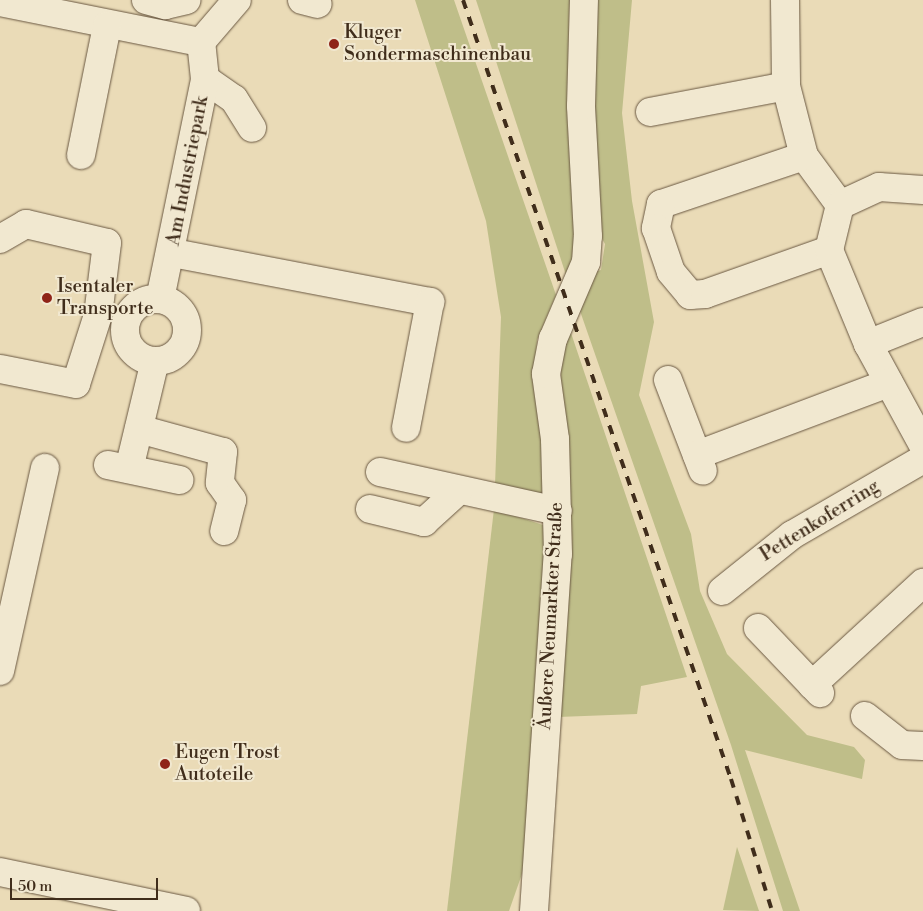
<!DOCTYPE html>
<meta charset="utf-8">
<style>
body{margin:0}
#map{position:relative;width:923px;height:911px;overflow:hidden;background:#eadbb7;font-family:"Libre Bodoni",serif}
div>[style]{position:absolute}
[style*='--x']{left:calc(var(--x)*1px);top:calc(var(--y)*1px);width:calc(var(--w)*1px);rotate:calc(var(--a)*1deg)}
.green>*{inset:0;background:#bfbe89}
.roads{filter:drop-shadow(0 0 1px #6a5842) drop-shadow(0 0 1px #6a5842)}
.minor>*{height:28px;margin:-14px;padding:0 14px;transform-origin:14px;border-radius:14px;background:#f1e8d0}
.minor>.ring{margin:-14px;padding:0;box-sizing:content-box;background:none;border:28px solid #f1e8d0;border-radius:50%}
.rail>*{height:4px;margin-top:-2px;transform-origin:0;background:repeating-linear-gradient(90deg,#402d1b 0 9px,transparent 0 18px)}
.dots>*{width:14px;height:14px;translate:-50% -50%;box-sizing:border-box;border:2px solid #f1e8d0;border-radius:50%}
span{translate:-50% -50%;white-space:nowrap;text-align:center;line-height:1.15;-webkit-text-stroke:4px #f1e8d0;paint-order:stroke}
.poi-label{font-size:19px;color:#402d1b}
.left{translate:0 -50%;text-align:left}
.street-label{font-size:19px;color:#402d1b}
.scale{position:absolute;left:10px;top:878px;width:148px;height:22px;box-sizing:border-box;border:2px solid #402d1b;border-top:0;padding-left:6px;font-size:15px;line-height:18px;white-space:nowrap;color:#402d1b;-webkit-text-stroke:4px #f1e8d0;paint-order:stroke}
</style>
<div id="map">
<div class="green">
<i style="clip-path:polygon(415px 0,454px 0,556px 295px,537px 340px,535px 369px,547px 496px,495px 485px,501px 317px,486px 221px)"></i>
<i style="clip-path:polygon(476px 0,574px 0,577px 181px,574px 253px,566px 275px)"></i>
<i style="clip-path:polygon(594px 0,632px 0,622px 113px,632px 201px,654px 322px,639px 395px,691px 534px,700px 591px,727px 654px,807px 735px,854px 747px,865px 760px,862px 779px,745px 750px,800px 911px,783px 911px,731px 745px,580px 311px,594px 272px,601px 270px,605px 244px,600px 235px,589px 95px)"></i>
<i style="clip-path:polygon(569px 327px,687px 677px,641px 686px,637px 714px,558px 717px,561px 357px)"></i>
<i style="clip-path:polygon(494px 509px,543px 525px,548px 536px,523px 871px,509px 911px,447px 911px)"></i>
<i style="clip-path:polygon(737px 847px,759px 911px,723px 910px)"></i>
</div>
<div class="roads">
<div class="minor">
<i style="--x:146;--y:0;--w:20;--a:15"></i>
<i style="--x:165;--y:5;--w:22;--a:-13"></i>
<i style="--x:302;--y:0;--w:16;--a:14"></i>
<i style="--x:785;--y:0;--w:86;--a:89.3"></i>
<i style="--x:786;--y:86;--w:72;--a:75.6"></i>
<i style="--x:804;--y:156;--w:61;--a:53.7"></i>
<i style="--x:0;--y:2;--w:205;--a:11.3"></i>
<i style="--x:201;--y:42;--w:55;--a:-49.4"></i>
<i style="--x:205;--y:79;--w:35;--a:35"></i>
<i style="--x:234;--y:99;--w:34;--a:58"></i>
<i style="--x:650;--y:112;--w:138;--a:-10.8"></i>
<i style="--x:81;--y:155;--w:132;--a:-78.6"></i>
<i style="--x:804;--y:156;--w:151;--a:161.4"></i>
<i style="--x:661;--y:204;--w:25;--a:102"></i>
<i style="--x:656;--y:228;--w:46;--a:71.2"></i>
<i style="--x:671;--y:272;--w:30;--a:50"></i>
<i style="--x:690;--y:295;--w:15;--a:-4"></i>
<i style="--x:705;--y:294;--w:132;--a:-19.5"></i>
<i style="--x:923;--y:190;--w:44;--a:-176.1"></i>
<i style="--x:879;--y:187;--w:43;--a:155.2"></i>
<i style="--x:840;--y:205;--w:46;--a:103.7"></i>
<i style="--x:829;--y:250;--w:102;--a:67.5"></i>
<i style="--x:868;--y:344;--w:115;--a:61.4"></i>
<i style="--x:0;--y:239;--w:30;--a:-30"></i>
<i style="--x:26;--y:224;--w:83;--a:13.2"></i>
<i style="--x:107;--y:243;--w:73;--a:97.1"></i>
<i style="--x:98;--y:315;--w:72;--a:107.7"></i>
<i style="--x:76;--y:384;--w:77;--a:-168.8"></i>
<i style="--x:173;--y:253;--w:262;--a:10.8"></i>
<i style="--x:430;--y:302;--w:128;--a:100.8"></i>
<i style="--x:160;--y:299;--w:225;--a:-78.4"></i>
<i style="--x:205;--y:79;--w:37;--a:-96"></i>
<i class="ring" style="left:125px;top:299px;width:34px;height:34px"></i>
<i style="--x:868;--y:344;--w:59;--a:-21.8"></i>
<i style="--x:668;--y:380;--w:97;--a:69"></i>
<i style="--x:139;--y:429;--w:87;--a:15.3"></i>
<i style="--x:223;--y:452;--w:31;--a:96"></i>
<i style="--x:220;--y:483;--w:21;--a:55"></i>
<i style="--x:232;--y:500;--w:32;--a:104"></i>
<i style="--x:697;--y:455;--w:205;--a:-20.6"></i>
<i style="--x:108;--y:465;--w:73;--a:11.9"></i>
<i style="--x:129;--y:469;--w:111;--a:-76.5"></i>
<i style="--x:380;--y:472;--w:182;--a:12.4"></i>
<i style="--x:370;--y:509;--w:56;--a:13.5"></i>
<i style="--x:424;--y:522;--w:47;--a:-42.4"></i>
<i style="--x:722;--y:591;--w:90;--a:-38.7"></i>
<i style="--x:792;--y:535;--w:151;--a:-30.1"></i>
<i style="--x:758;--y:628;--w:90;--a:46.4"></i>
<i style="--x:0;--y:671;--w:208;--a:-77.5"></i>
<i style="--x:812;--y:685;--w:151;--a:-42.6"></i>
<i style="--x:865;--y:716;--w:47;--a:38.1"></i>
<i style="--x:902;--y:745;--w:21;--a:3"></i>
<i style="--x:0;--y:872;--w:190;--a:11.8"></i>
<i style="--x:534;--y:911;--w:358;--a:-86.2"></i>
<i style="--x:558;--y:554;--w:115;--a:-91.5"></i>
<i style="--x:555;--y:439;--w:66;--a:-97.9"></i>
<i style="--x:546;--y:374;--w:36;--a:-79"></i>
<i style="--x:553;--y:339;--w:84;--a:-66.8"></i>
<i style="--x:586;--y:262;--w:26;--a:-86"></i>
<i style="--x:588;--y:236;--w:130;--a:-93.1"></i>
<i style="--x:581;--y:106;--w:106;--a:-88.4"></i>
</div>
</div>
<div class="rail">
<i style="--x:463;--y:0;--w:824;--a:71.02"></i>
<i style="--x:731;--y:779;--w:138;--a:72.7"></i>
</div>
<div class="dots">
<i style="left:334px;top:44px;background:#8f2418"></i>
<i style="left:47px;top:298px;background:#8f2418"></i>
<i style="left:165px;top:764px;background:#8f2418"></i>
</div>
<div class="poi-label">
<span class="left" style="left:344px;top:44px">Kluger<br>Sondermaschinenbau</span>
<span class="left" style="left:57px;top:298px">Isentaler<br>Transporte</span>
<span class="left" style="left:175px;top:764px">Eugen Trost<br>Autoteile</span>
</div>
<div class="street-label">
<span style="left:188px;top:171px;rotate:-79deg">Am Industriepark</span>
<span style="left:820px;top:521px;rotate:-32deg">Pettenkoferring</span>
<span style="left:551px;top:616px;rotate:-87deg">Äußere Neumarkter Straße</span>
</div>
<div class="scale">50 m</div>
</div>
